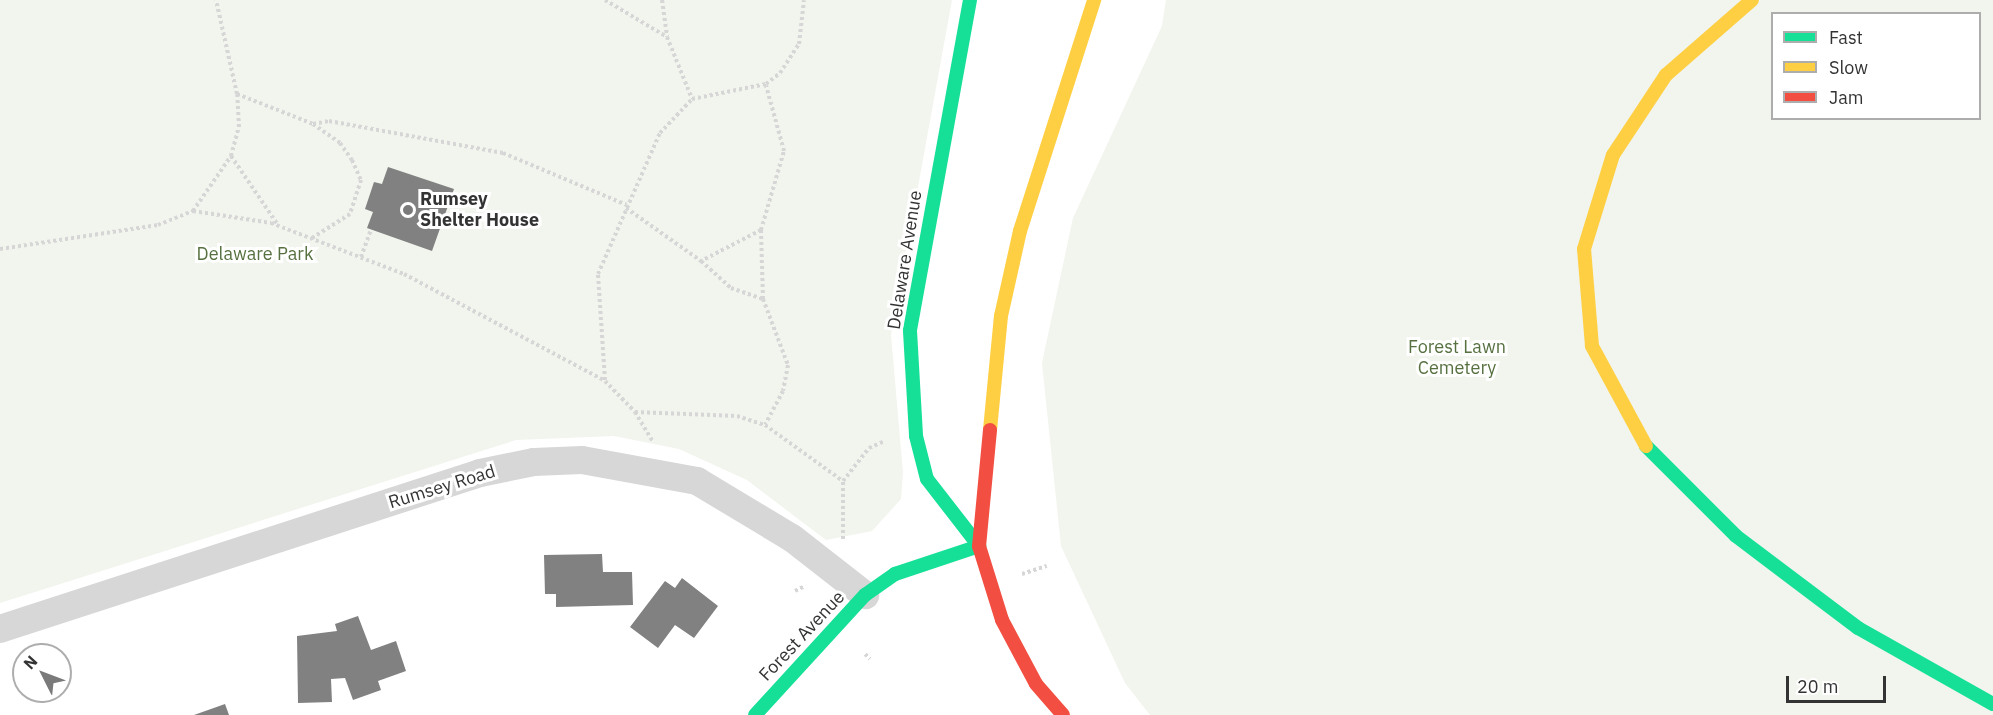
<!DOCTYPE html>
<style>
body{margin:0}
#map{position:relative;width:1993px;height:715px;overflow:hidden;background:#fff;font-family:"IBM Plex Sans",sans-serif}
div>[style]{position:absolute}
[style*='--x']{left:calc(var(--x)*1px);top:calc(var(--y)*1px);width:calc(var(--w)*1px);rotate:calc(var(--a)*1deg)}
.green>*{inset:0;background:#f1f5ed}
.building>*{inset:0;background:#818181}
.path>*{height:4px;margin-top:-2px;transform-origin:0;background:repeating-linear-gradient(90deg,#d6d6d6 0 3px,transparent 0 6px)}
.street>*{height:28px;margin:-14px;padding:0 14px;transform-origin:14px;border-radius:14px;background:#d7d7d7}
.fast>*{height:14px;margin:-7px;padding:0 7px;transform-origin:7px;border-radius:7px;background:#16e098}
.slow>*{height:14px;margin:-7px;padding:0 7px;transform-origin:7px;border-radius:7px;background:#ffcf43}
.jam>*{height:14px;margin:-7px;padding:0 7px;transform-origin:7px;border-radius:7px;background:#f24e42}
.dots>*{width:16px;height:16px;translate:-50% -50%;box-sizing:border-box;border:3px solid #fff;border-radius:50%}
span{translate:-50% -50%;white-space:nowrap;text-align:center;line-height:1.15;-webkit-text-stroke:6px #fff;paint-order:stroke}
.poi-label{font-size:18px;color:#333;font-weight:700}
.left{translate:0 -50%;text-align:left}
.park-label{font-size:18px;color:#56703f}
.street-label{font-size:18px;color:#333}
.legend{position:absolute;left:1771px;top:12px;width:210px;height:108px;box-sizing:border-box;background:#fff;border:2px solid #adadad;margin:0;padding:8px 10px;list-style:none;font-size:18px;color:#333}
.legend li{display:flex;align-items:center;gap:12px;height:30px}
.legend b{width:30px;border:2px solid #adadad}
.north{position:absolute;left:12px;top:643px;width:60px;height:60px;box-sizing:border-box;background:#fff;border:2px solid #adadad;border-radius:50%;rotate:312deg;font-size:16px;font-weight:700;line-height:24px;text-align:center;color:#333}
.north::after{content:'';display:block;margin:auto;width:21px;height:27px;background:#7a7a7a;clip-path:polygon(50% 0,100% 100%,50% 72%,0 100%)}
.scale{position:absolute;left:1786px;top:676px;width:100px;height:27px;box-sizing:border-box;border:3px solid #333;border-top:0;padding-left:8px;font-size:18px;line-height:21px;white-space:nowrap;color:#333;-webkit-text-stroke:4px #fff;paint-order:stroke}
</style>
<div id="map">
<div class="green">
<i style="clip-path:polygon(0 0,952px 0,891px 335px,903px 473px,901px 499px,872px 531px,826px 540px,747px 480px,679px 449px,614px 436px,516px 440px,0 603px)"></i>
<i style="clip-path:polygon(evenodd,1166px 0,1993px 0,1993px 715px,1150px 715px,1125px 683px,1061px 546px,1042px 363px,1073px 218px,1162px 26px,1166px 0,1772px 14px,1980px 14px,1980px 118px,1772px 118px,1772px 14px)"></i>
</div>
<div class="building">
<i style="clip-path:polygon(388px 167px,454px 189px,432px 251px,367px 228px,373px 212px,365px 209px,374px 182px,382px 184px)"></i>
<i style="clip-path:polygon(602px 554px,603px 572px,632px 572px,633px 605px,556px 607px,556px 594px,545px 594px,544px 555px)"></i>
<i style="clip-path:polygon(682px 578px,718px 606px,694px 638px,675px 625px,658px 648px,630px 627px,665px 581px,675px 588px)"></i>
<i style="clip-path:polygon(358px 616px,371px 650px,396px 641px,406px 671px,378px 681px,381px 690px,353px 700px,345px 678px,331px 679px,332px 702px,298px 703px,297px 636px,337px 631px,335px 624px)"></i>
<i style="clip-path:polygon(225px 704px,229px 715px,194px 715px)"></i>
</div>
<div class="path">
<i style="--x:605;--y:0;--w:72;--a:30.8"></i>
<i style="--x:662;--y:0;--w:37;--a:82"></i>
<i style="--x:667;--y:37;--w:67;--a:68"></i>
<i style="--x:237;--y:94;--w:82;--a:21.5"></i>
<i style="--x:313;--y:124;--w:33;--a:35"></i>
<i style="--x:340;--y:143;--w:21;--a:55"></i>
<i style="--x:352;--y:160;--w:22;--a:66"></i>
<i style="--x:361;--y:180;--w:36;--a:108"></i>
<i style="--x:350;--y:214;--w:45;--a:147.7"></i>
<i style="--x:313;--y:124;--w:16;--a:-11"></i>
<i style="--x:329;--y:121;--w:177;--a:10.4"></i>
<i style="--x:503;--y:153;--w:134;--a:22.8"></i>
<i style="--x:231;--y:156;--w:83;--a:55.7"></i>
<i style="--x:626;--y:208;--w:92;--a:35.2"></i>
<i style="--x:193;--y:211;--w:67;--a:-55.4"></i>
<i style="--x:231;--y:156;--w:30;--a:-75"></i>
<i style="--x:239;--y:127;--w:33;--a:-93"></i>
<i style="--x:237;--y:94;--w:96;--a:-102.6"></i>
<i style="--x:761;--y:230;--w:68;--a:152.7"></i>
<i style="--x:701;--y:261;--w:40;--a:42"></i>
<i style="--x:731;--y:288;--w:34;--a:19"></i>
<i style="--x:763;--y:299;--w:69;--a:-91.7"></i>
<i style="--x:761;--y:230;--w:82;--a:-73.8"></i>
<i style="--x:784;--y:151;--w:68;--a:-105.3"></i>
<i style="--x:0;--y:249;--w:160;--a:-8.6"></i>
<i style="--x:158;--y:225;--w:38;--a:-22"></i>
<i style="--x:193;--y:211;--w:79;--a:8.7"></i>
<i style="--x:271;--y:223;--w:142;--a:21"></i>
<i style="--x:404;--y:274;--w:228;--a:28"></i>
<i style="--x:605;--y:381;--w:43;--a:45.9"></i>
<i style="--x:635;--y:412;--w:35;--a:59"></i>
<i style="--x:361;--y:257;--w:29;--a:-70"></i>
<i style="--x:763;--y:299;--w:71;--a:69.3"></i>
<i style="--x:788;--y:365;--w:26;--a:101"></i>
<i style="--x:783;--y:391;--w:38;--a:118"></i>
<i style="--x:605;--y:380;--w:106;--a:-93.8"></i>
<i style="--x:598;--y:274;--w:154;--a:-66.3"></i>
<i style="--x:660;--y:133;--w:47;--a:-46.7"></i>
<i style="--x:692;--y:99;--w:76;--a:-11.5"></i>
<i style="--x:766;--y:84;--w:18;--a:-38"></i>
<i style="--x:780;--y:73;--w:35;--a:-57"></i>
<i style="--x:799;--y:44;--w:44;--a:-83.5"></i>
<i style="--x:635;--y:412;--w:102;--a:2.2"></i>
<i style="--x:737;--y:416;--w:29;--a:18"></i>
<i style="--x:765;--y:425;--w:96;--a:35.7"></i>
<i style="--x:843;--y:539;--w:58;--a:-90"></i>
<i style="--x:843;--y:481;--w:42;--a:-51.8"></i>
<i style="--x:869;--y:448;--w:17;--a:-24"></i>
<i style="--x:1022;--y:574;--w:26;--a:-18"></i>
<i style="--x:795;--y:591;--w:11;--a:-27"></i>
<i style="--x:865;--y:654;--w:7;--a:45"></i>
</div>
<div class="street">
<i style="--x:0;--y:629;--w:505;--a:-18"></i>
<i style="--x:480;--y:473;--w:55;--a:-11.5"></i>
<i style="--x:534;--y:462;--w:48;--a:-2.4"></i>
<i style="--x:582;--y:460;--w:117;--a:10.3"></i>
<i style="--x:697;--y:481;--w:111;--a:31"></i>
<i style="--x:792;--y:538;--w:93;--a:38"></i>
</div>
<div class="fast">
<i style="--x:970;--y:0;--w:336;--a:100.3"></i>
<i style="--x:910;--y:331;--w:105;--a:86.7"></i>
<i style="--x:916;--y:436;--w:44;--a:75.7"></i>
<i style="--x:927;--y:479;--w:85;--a:52.2"></i>
<i style="--x:1646;--y:446;--w:127;--a:45"></i>
<i style="--x:1736;--y:536;--w:153;--a:37"></i>
<i style="--x:1858;--y:628;--w:155;--a:29.4"></i>
<i style="--x:755;--y:715;--w:163;--a:-47.5"></i>
<i style="--x:865;--y:595;--w:37;--a:-35"></i>
<i style="--x:895;--y:574;--w:89;--a:-18.4"></i>
</div>
<div class="slow">
<i style="--x:990;--y:430;--w:115;--a:-84.5"></i>
<i style="--x:1001;--y:316;--w:87;--a:-77.4"></i>
<i style="--x:1020;--y:231;--w:243;--a:-72.2"></i>
<i style="--x:1646;--y:446;--w:114;--a:-118.4"></i>
<i style="--x:1592;--y:346;--w:97;--a:-94.7"></i>
<i style="--x:1584;--y:249;--w:98;--a:-72.9"></i>
<i style="--x:1613;--y:155;--w:96;--a:-56.5"></i>
<i style="--x:1666;--y:75;--w:114;--a:-41.1"></i>
</div>
<div class="jam">
<i style="--x:990;--y:430;--w:117;--a:95.4"></i>
<i style="--x:979;--y:546;--w:77;--a:72.7"></i>
<i style="--x:1002;--y:620;--w:72;--a:62"></i>
<i style="--x:1036;--y:684;--w:41;--a:48.9"></i>
</div>
<div class="dots">
<i style="left:408px;top:210px;background:#7a7a7a"></i>
</div>
<div class="poi-label">
<span class="left" style="left:420px;top:210px">Rumsey<br>Shelter House</span>
</div>
<div class="park-label">
<span style="left:255px;top:254px">Delaware Park</span>
<span style="left:1457px;top:358px">Forest Lawn<br>Cemetery</span>
</div>
<div class="street-label">
<span style="left:905px;top:260px;rotate:-81deg">Delaware Avenue</span>
<span style="left:442px;top:487px;rotate:-17deg">Rumsey Road</span>
<span style="left:802px;top:636px;rotate:-47deg">Forest Avenue</span>
</div>
<ul class="legend">
<li><b style="height:8px;background:#16e098"></b>Fast</li>
<li><b style="height:8px;background:#ffcf43"></b>Slow</li>
<li><b style="height:8px;background:#f24e42"></b>Jam</li>
</ul>
<div class="north">N</div>
<div class="scale">20 m</div>
</div>
